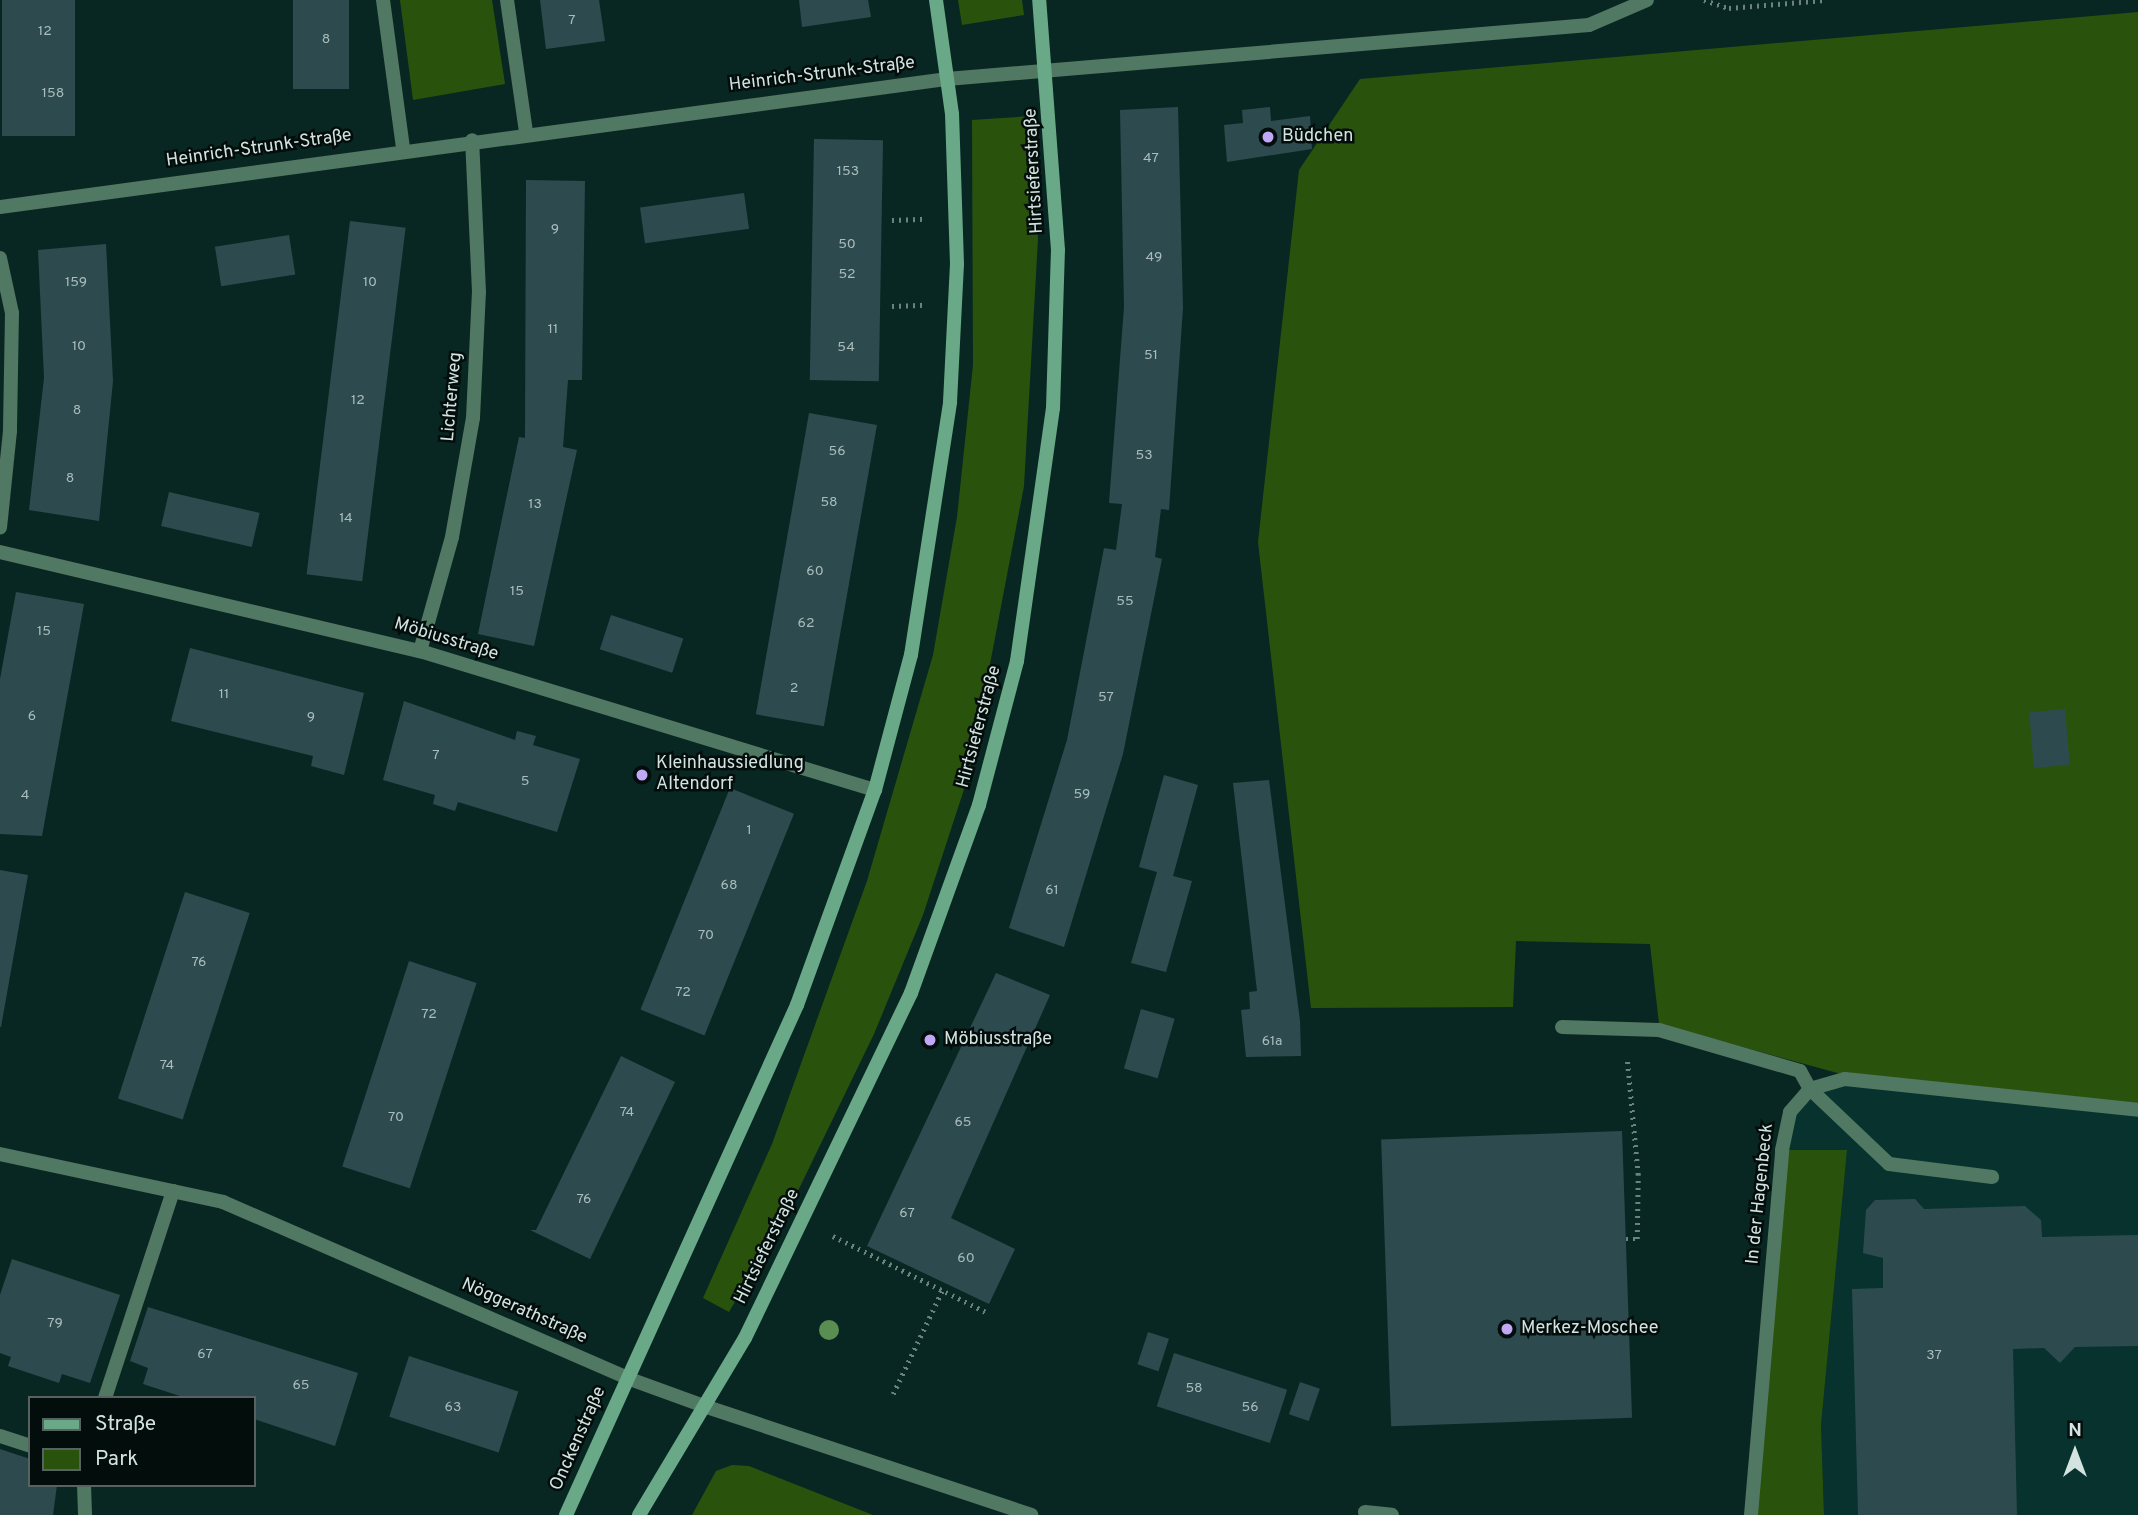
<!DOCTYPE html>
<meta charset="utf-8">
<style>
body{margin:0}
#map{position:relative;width:2138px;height:1515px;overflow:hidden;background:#092722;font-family:Overpass,sans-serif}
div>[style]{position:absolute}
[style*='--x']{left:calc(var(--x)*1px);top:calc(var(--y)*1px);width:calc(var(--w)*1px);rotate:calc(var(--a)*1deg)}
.built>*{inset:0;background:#07322d}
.green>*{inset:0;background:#29530d}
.building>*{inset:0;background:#2d4b4f;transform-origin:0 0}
.path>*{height:4.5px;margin-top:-2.25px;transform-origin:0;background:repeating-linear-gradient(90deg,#6b827e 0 2px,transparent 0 7px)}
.service>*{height:14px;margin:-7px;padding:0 7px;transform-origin:7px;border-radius:7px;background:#517862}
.minor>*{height:14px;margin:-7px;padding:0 7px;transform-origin:7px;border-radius:7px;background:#517862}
.tertiary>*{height:14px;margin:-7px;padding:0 7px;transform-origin:7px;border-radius:7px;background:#517862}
.secondary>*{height:14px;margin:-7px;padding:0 7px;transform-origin:7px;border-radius:7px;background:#6aa987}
.trees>*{width:20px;height:20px;margin:-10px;border-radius:50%;background:#5a8d52}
.dots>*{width:19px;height:19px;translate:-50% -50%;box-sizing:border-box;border:4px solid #030d0b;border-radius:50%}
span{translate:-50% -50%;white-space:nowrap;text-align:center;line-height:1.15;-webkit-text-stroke:5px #030d0b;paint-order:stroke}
.number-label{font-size:14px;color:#aabdbc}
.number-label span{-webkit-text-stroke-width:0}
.street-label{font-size:18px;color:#d3e3e0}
.poi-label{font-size:18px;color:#d3e3e0}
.left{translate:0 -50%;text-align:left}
.legend{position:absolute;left:28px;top:1396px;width:228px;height:91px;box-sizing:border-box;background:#030d0b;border:2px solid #566360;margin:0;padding:9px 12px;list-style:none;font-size:21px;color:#d3e3e0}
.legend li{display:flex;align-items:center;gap:14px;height:35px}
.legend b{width:35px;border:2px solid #566360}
.north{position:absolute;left:2040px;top:1417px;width:70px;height:70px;-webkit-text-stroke:5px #030d0b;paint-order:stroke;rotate:0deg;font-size:19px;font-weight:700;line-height:28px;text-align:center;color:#d3e3e0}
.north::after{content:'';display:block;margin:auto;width:24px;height:32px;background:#d3e3e0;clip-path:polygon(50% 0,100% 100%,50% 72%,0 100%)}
</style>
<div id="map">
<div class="built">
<i style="clip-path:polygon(1844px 1080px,2138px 1114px,2138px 1515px,1824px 1515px,1821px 1425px,1847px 1150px,1783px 1150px,1793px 1113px,1813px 1091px)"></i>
</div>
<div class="green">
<i style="clip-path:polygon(400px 0,492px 0,505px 84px,413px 100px)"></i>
<i style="clip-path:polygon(958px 0,1022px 0,1024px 15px,962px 25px)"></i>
<i style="clip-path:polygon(2138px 12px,2138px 1108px,1845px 1075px,1659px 1024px,1650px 944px,1516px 941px,1513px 1007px,1311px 1008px,1258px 542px,1299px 170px,1360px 79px)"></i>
<i style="clip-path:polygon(1032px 116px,1038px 239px,1024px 486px,969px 774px,923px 915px,874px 1034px,794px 1199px,729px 1312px,703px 1298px,772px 1144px,867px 881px,933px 655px,957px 517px,973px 365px,972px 120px)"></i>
<i style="clip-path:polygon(1783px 1150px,1847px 1150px,1821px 1425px,1824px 1515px,1753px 1515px)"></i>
<i style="clip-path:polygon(732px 1465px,749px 1466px,873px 1515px,692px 1515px,716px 1471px)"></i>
</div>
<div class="building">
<i style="left:2px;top:0;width:73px;height:136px"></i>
<i style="left:293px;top:0;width:56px;height:89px"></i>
<i style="clip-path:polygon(540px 0,599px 0,605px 41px,546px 49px)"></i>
<i style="clip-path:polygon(799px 0,868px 0,871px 17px,802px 27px)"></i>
<i style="clip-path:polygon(1178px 107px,1183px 308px,1169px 510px,1161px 509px,1155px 557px,1162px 559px,1123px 754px,1064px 947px,1009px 928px,1067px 740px,1104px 548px,1116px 550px,1122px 504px,1109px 503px,1124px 307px,1120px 110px)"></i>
<i style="clip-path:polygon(1270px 107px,1271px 121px,1310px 116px,1312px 149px,1227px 162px,1224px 125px,1243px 123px,1242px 110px)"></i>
<i style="left:814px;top:139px;width:69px;height:241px;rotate:1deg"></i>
<i style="clip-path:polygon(526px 180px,585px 181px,582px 380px,568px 380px,563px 447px,577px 450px,534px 646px,478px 634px,519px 437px,525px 438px)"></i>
<i style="left:744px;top:193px;width:36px;height:105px;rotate:82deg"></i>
<i style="left:350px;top:221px;width:56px;height:356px;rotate:7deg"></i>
<i style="left:289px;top:235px;width:40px;height:75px;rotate:81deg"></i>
<i style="clip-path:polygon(106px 244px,113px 381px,99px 521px,29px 510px,44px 378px,38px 250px)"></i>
<i style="left:809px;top:413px;width:69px;height:306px;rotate:10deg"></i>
<i style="left:169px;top:492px;width:93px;height:35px;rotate:13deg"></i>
<i style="clip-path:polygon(16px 592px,84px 604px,42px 836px,0 834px,0 679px)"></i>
<i style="left:611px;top:615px;width:76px;height:36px;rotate:18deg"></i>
<i style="clip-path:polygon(190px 648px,364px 693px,344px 775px,311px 766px,313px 756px,171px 721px)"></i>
<i style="clip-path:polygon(404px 701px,515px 740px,517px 731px,536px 736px,533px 745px,580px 759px,557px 832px,458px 802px,455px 811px,433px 804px,435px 795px,383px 780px)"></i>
<i style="left:2065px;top:709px;width:56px;height:36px;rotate:85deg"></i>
<i style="clip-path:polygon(1164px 775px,1198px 785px,1173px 876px,1192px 881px,1166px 972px,1131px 963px,1157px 872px,1139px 867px)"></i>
<i style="clip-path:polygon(1269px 780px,1300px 1021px,1301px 1056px,1246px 1057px,1241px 1010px,1250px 1009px,1249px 992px,1257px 991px,1233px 783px)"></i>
<i style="left:730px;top:788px;width:69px;height:239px;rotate:22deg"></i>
<i style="clip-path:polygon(0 870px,28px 875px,1px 1027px,0 1027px)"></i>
<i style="left:185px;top:892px;width:68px;height:217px;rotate:18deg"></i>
<i style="left:409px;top:961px;width:71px;height:216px;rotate:18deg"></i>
<i style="clip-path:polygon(996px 973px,1050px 995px,951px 1218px,1015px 1249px,989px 1304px,867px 1246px)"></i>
<i style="left:1141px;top:1009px;width:35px;height:62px;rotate:16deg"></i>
<i style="clip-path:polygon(621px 1056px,675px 1082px,590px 1259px,530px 1230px,536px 1230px)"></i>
<i style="left:1622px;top:1131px;width:287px;height:241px;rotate:88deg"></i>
<i style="clip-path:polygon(1915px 1199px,1924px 1209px,2025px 1206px,2041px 1220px,2042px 1237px,2138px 1235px,2138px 1346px,2075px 1347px,2060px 1363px,2044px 1348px,2013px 1349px,2017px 1515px,1858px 1515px,1852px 1289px,1883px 1288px,1883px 1258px,1863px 1253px,1866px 1210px,1875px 1200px)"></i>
<i style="clip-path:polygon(12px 1259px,120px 1295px,90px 1383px,62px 1374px,59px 1383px,8px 1366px,11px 1357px,0 1353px,0 1295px)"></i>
<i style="clip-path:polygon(148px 1307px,358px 1373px,335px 1446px,254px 1419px,254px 1398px,186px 1398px,143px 1384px,148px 1368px,130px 1361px)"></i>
<i style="left:1148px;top:1332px;width:22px;height:34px;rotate:18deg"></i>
<i style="left:1174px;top:1353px;width:119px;height:56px;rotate:18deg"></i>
<i style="left:409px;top:1356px;width:115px;height:64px;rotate:18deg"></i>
<i style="left:1300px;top:1382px;width:21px;height:34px;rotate:19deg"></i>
<i style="clip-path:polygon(0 1449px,30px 1459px,30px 1485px,57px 1485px,53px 1515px,0 1515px)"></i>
</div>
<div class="path">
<i style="--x:1704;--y:0;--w:26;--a:18"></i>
<i style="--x:1729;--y:8;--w:96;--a:-4.8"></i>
<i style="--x:892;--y:220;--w:34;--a:-2"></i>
<i style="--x:892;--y:306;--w:34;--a:-2"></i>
<i style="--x:833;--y:1236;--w:173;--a:26.4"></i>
<i style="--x:1626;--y:1239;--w:11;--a:0"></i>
<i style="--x:1637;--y:1239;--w:64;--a:-89.1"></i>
<i style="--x:1638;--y:1175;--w:117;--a:-95.4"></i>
<i style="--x:893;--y:1394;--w:114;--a:-64.6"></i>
</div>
<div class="service">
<i style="--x:1562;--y:1027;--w:97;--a:1.8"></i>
<i style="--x:1659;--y:1030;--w:147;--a:16.2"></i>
<i style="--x:1800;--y:1071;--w:21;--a:61"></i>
<i style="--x:1810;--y:1089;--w:109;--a:43.5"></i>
<i style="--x:1889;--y:1164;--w:104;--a:7.2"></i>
<i style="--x:105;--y:1398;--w:218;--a:-71.8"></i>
<i style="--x:0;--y:1436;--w:32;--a:18"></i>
<i style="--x:84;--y:1485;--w:30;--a:88"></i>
<i style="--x:1365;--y:1512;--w:27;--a:6"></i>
</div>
<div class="minor">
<i style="--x:383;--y:0;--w:149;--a:82.3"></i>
<i style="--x:507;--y:0;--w:133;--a:81.8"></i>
<i style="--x:0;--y:207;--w:956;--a:-7.7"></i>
<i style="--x:947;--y:79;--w:644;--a:-4.81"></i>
<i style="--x:1589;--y:25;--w:63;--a:-23.3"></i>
<i style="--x:0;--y:258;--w:56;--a:77.7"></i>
<i style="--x:12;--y:313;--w:118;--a:91"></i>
<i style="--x:10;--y:431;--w:97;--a:95.9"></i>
<i style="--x:0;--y:552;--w:432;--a:13.3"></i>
<i style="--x:420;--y:651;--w:476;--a:17"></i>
<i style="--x:420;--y:651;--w:118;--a:-74.3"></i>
<i style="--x:452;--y:537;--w:121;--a:-80"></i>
<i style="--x:473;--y:418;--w:126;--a:-87.3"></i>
<i style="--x:479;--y:292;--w:152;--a:-92.6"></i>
<i style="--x:0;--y:1154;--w:228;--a:12.1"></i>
<i style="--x:223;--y:1202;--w:441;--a:23.5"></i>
<i style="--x:704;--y:1406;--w:345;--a:18.4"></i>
<i style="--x:1751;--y:1515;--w:366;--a:-85.1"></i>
<i style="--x:1782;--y:1150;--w:39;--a:-78"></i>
<i style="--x:1790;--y:1112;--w:30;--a:-49"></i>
<i style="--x:1810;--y:1089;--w:36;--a:-16"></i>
<i style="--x:1845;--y:1079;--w:295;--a:6"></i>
</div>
<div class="tertiary">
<i style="--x:627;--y:1378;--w:82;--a:20"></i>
</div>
<div class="secondary">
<i style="--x:566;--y:1515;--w:560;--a:-65.63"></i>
<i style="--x:797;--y:1005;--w:229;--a:-70.1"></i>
<i style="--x:875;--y:790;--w:140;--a:-75.1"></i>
<i style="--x:911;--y:655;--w:256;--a:-81.2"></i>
<i style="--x:950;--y:402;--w:138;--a:-87.1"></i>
<i style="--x:957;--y:264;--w:150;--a:-91.9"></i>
<i style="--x:952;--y:114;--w:115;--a:-98"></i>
<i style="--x:639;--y:1515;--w:206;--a:-59.1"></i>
<i style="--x:745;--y:1338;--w:383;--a:-64.3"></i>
<i style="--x:911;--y:993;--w:200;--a:-70.1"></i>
<i style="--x:979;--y:805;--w:149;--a:-75.2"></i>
<i style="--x:1017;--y:661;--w:256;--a:-81.9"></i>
<i style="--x:1053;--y:408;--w:158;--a:-88.2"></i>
<i style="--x:1058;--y:250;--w:251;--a:-94.3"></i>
</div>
<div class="trees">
<i style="left:829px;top:1330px"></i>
</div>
<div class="dots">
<i style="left:1268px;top:137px;background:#c0a8f4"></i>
<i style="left:642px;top:775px;background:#c0a8f4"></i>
<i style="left:930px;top:1040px;background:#c0a8f4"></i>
<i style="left:1507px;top:1329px;background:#c0a8f4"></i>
</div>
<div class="number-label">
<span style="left:572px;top:21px">7</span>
<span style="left:45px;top:32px">12</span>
<span style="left:326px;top:40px">8</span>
<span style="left:53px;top:94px">158</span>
<span style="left:1151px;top:159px">47</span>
<span style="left:848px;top:172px">153</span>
<span style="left:555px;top:230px">9</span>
<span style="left:847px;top:245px">50</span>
<span style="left:1154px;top:258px">49</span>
<span style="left:847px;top:275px">52</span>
<span style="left:76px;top:283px">159</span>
<span style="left:370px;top:283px">10</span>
<span style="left:553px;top:330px">11</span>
<span style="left:79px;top:347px">10</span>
<span style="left:846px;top:348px">54</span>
<span style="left:1151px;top:356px">51</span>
<span style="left:358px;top:401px">12</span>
<span style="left:77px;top:411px">8</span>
<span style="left:837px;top:452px">56</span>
<span style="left:1144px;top:456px">53</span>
<span style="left:70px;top:479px">8</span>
<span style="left:829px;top:503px">58</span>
<span style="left:535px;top:505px">13</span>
<span style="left:346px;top:519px">14</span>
<span style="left:815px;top:572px">60</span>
<span style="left:517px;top:592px">15</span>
<span style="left:1125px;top:602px">55</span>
<span style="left:806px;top:624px">62</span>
<span style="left:44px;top:632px">15</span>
<span style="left:794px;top:689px">2</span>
<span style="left:224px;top:695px">11</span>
<span style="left:1106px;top:698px">57</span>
<span style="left:32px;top:717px">6</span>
<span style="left:311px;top:718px">9</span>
<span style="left:436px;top:756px">7</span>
<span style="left:525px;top:782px">5</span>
<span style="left:1082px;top:795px">59</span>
<span style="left:25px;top:796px">4</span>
<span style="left:749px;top:831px">1</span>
<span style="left:729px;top:886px">68</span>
<span style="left:1052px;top:891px">61</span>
<span style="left:706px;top:936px">70</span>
<span style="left:199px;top:963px">76</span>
<span style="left:683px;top:993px">72</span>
<span style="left:429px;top:1015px">72</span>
<span style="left:1272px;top:1042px">61a</span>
<span style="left:167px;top:1066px">74</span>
<span style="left:627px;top:1113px">74</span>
<span style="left:396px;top:1118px">70</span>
<span style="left:963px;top:1123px">65</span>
<span style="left:584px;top:1200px">76</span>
<span style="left:907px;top:1214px">67</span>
<span style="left:966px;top:1259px">60</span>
<span style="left:55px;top:1324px">79</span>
<span style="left:205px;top:1355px">67</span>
<span style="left:1934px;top:1356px">37</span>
<span style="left:301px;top:1386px">65</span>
<span style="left:1194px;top:1389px">58</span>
<span style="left:453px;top:1408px">63</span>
<span style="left:1250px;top:1408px">56</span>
</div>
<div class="street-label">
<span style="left:822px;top:75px;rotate:-7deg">Heinrich-Strunk-Straße</span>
<span style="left:259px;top:149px;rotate:-8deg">Heinrich-Strunk-Straße</span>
<span style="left:1035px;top:171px;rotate:-93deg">Hirtsieferstraße</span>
<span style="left:453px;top:397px;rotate:-85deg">Lichterweg</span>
<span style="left:446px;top:640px;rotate:17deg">Möbiusstraße</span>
<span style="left:980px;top:727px;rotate:-75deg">Hirtsieferstraße</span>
<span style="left:1761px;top:1194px;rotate:-84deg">In der Hagenbeck</span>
<span style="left:768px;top:1247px;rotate:-64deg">Hirtsieferstraße</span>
<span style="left:524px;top:1312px;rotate:24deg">Nöggerathstraße</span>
<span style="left:579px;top:1439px;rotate:-66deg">Onckenstraße</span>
</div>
<div class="poi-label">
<span class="left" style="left:1282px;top:137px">Büdchen</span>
<span class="left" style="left:656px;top:775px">Kleinhaussiedlung<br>Altendorf</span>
<span class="left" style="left:944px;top:1040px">Möbiusstraße</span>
<span class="left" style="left:1521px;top:1329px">Merkez-Moschee</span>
</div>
<ul class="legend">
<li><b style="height:9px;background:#6aa987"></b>Straße</li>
<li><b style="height:19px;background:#29530d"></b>Park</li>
</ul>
<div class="north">N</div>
</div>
